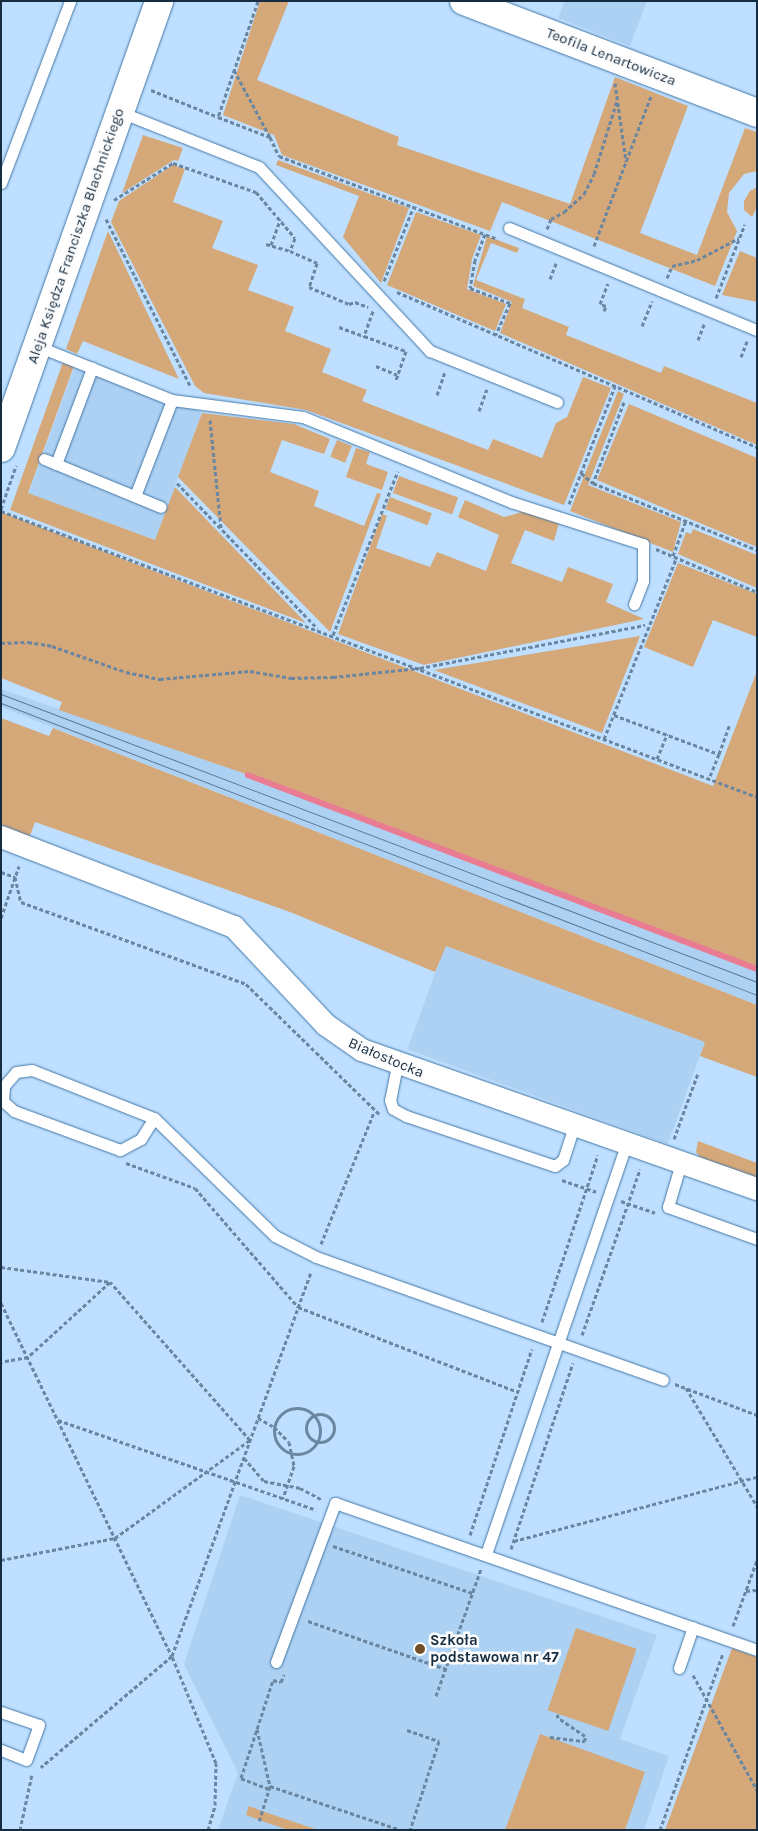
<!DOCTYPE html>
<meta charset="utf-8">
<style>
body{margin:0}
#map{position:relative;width:758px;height:1831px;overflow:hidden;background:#bedfff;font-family:Karla,sans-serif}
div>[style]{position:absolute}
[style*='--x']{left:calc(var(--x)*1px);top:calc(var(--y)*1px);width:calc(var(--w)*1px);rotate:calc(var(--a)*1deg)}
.built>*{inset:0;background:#acd1f3;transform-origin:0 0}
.green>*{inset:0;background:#d5a879;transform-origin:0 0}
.stream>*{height:5.5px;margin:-2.75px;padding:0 2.75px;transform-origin:2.75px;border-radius:2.75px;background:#e97c93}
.path>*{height:3px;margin-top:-1.5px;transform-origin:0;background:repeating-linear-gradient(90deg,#6a86a0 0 4px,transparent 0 6.5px)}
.path>.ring{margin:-1.5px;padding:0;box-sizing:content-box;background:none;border:3px solid #6a86a0;border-radius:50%}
.roads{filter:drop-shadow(0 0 1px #4277a7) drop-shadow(0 0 1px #4277a7)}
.service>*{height:11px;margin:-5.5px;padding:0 5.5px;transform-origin:5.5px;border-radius:5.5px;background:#fff}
.minor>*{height:22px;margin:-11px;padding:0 11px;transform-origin:11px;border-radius:11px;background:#fff}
.tertiary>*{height:28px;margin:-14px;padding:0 14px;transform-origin:14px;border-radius:14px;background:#fff}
.tram>*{height:1px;margin:-0.5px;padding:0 0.5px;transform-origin:0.5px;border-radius:0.5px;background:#5d7891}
.dots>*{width:14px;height:14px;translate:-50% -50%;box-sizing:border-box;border:2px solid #fcfcfc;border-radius:50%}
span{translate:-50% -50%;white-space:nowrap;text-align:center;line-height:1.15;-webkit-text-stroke:5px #fcfcfc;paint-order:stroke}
.street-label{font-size:15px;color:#162d41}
.poi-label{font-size:15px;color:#162d41;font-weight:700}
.left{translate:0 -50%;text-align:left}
.frame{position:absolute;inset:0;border:2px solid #162d41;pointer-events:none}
</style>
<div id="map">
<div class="built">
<i style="clip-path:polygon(565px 1px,647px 1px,630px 46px,558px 18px)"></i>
<i style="left:75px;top:366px;width:135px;height:136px;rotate:20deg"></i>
<i style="clip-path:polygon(1px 689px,243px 773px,757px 970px,757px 1005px,1px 707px)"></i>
<i style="left:445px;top:946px;width:277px;height:110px;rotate:20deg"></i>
<i style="clip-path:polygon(240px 1495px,657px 1635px,620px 1739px,669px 1756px,644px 1830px,218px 1830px,238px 1773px,184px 1664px)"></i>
</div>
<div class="green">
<i style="clip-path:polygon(260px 1px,289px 1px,257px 80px,399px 137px,397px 145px,570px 204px,615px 77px,688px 106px,640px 233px,697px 255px,745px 128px,757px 132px,757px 171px,744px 174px,729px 193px,727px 212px,737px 231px,715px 286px,502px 202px,490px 231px,282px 155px,274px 135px,223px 115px)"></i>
<i style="clip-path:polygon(143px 135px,183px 148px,178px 161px,174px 160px,122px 193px)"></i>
<i style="clip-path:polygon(278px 160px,409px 208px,381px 283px,343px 237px,359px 196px,276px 165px)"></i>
<i style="clip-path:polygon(173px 165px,185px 169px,173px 202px,223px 221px,212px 248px,258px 265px,248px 290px,294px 307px,285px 331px,331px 349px,322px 372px,367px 390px,362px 401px,488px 450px,493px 439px,542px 458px,556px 423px,567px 417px,583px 377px,611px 388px,564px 505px,306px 410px,204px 393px,195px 386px,111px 222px,119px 201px)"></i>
<i style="clip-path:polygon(757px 187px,757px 207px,752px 217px,744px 210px,744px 201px,750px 191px)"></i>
<i style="clip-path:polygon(416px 212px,481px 235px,472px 259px,467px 289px,506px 304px,495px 331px,387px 285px)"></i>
<i style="clip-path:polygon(108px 231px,179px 379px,83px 341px,77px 354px,66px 349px)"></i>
<i style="clip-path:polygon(487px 236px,519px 248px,517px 253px,491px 243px,476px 280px,525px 299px,522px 308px,569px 327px,566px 335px,661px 373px,664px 366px,757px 403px,757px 445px,500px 333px,512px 302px,473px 286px)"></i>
<i style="clip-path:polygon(740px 251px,757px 258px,757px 302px,722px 295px)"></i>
<i style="clip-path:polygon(63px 362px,74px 366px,28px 493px,155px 540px,175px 487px,306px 623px,10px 510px)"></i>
<i style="clip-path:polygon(618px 391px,624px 394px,588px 485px,681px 522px,673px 552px,570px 511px)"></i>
<i style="clip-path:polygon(629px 404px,757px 458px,757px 547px,597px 480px)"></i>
<i style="clip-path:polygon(202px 413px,294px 424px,330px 439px,324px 454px,282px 440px,270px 472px,319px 491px,314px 506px,364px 526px,377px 493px,381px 494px,330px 632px,178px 477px)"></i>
<i style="left:337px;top:440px;width:16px;height:18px;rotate:22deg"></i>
<i style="clip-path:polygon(356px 448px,370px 452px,366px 464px,388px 472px,382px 490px,346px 477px)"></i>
<i style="left:399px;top:476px;width:63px;height:18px;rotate:20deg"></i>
<i style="left:390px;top:497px;width:45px;height:13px;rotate:21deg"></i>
<i style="clip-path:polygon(465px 500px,504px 517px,526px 511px,559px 523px,554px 541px,525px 530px,511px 563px,562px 582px,568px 567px,613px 584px,606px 602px,644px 619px,424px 665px,338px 634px,382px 514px,387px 516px,376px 548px,430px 567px,437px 552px,486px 571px,499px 535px,458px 517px)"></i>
<i style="clip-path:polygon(1px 512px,713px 786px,757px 671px,757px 970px,243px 773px,59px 710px,62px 702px,1px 678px)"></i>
<i style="clip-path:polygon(693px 529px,757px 555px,757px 588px,678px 554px,686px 532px,691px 534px)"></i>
<i style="clip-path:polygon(678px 563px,757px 594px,757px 637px,713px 620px,693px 667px,644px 647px)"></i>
<i style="clip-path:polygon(640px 636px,602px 733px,434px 670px)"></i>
<i style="clip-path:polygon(1px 718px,49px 736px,53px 728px,757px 1005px,757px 1077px,700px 1056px,705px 1042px,446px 946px,435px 972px,290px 912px,35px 822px,29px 838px,1px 828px)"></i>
<i style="clip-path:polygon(698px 1141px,757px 1163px,757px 1182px,705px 1163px,696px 1152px)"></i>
<i style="left:576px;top:1628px;width:64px;height:87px;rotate:19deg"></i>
<i style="clip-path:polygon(732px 1648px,757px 1657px,757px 1830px,665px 1830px)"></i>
<i style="clip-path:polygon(540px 1734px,645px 1772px,625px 1830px,505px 1830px)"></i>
<i style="clip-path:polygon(249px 1806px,262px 1811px,318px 1830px,288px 1830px,259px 1820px,246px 1815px)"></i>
</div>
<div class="stream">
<i style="--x:248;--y:775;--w:545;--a:20.86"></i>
</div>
<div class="path">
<i style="--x:258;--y:1;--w:123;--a:109"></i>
<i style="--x:218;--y:117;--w:56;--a:21"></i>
<i style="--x:270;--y:137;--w:21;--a:65"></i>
<i style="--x:279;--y:156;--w:234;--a:20.8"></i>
<i style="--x:234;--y:70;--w:76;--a:61.8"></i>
<i style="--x:615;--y:83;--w:79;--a:82"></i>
<i style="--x:151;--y:90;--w:72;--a:21.9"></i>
<i style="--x:114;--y:200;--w:70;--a:-32.1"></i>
<i style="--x:173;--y:163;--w:88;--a:19.3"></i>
<i style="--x:256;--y:192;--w:60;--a:49.7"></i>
<i style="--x:295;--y:238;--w:14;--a:111"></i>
<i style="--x:290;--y:251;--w:30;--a:24"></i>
<i style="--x:317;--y:263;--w:25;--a:108"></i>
<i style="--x:309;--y:287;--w:43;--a:23"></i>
<i style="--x:349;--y:304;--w:6;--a:-18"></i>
<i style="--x:355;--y:302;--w:14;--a:21"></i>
<i style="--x:106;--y:219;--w:188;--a:63.2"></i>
<i style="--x:547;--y:229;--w:11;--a:-68"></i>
<i style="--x:551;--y:219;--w:15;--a:-28"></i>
<i style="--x:564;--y:212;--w:27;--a:-42"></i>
<i style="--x:584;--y:194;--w:22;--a:-63"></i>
<i style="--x:594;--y:174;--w:77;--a:-72.5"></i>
<i style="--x:485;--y:234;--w:28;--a:111"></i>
<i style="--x:475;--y:260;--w:28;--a:100"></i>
<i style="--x:470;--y:288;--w:43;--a:20.6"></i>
<i style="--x:510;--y:303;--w:35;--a:114"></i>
<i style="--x:266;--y:244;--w:25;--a:16"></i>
<i style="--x:271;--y:245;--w:27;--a:-70"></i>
<i style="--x:594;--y:246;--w:160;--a:-69.2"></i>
<i style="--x:667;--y:278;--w:13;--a:-67"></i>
<i style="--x:672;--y:266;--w:26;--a:-13"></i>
<i style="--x:697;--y:260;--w:47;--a:-27.6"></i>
<i style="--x:550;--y:279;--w:17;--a:-69"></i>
<i style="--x:384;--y:281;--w:81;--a:-68.2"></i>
<i style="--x:397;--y:292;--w:392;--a:23.3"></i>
<i style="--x:716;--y:298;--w:79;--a:-68.6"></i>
<i style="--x:373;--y:311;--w:27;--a:110"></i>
<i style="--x:364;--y:336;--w:45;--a:19.7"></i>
<i style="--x:406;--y:351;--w:31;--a:109"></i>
<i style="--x:604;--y:311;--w:5;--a:-68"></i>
<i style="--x:606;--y:306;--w:6;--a:-162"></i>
<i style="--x:600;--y:304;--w:22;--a:-69"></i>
<i style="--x:642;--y:326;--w:27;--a:-68"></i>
<i style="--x:339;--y:327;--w:27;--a:20"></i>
<i style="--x:698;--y:340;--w:17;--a:-69"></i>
<i style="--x:741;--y:357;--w:17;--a:-69"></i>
<i style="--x:376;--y:366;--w:23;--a:23"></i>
<i style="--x:437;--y:395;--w:24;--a:-71"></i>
<i style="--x:624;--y:402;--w:87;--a:110.9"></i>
<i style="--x:593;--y:483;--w:177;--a:22.2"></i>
<i style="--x:479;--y:411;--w:23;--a:-70"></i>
<i style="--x:210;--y:420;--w:109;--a:84.2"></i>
<i style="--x:581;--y:473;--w:16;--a:40"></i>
<i style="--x:177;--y:483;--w:202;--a:46"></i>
<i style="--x:569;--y:504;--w:127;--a:-68.7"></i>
<i style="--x:1;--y:509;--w:46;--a:-70.8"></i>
<i style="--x:1;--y:511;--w:808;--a:20.72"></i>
<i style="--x:656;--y:549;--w:110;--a:23.1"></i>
<i style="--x:673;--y:556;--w:37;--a:-70"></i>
<i style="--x:333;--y:635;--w:176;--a:-68.4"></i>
<i style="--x:1;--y:643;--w:27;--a:-2"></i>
<i style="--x:28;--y:642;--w:24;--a:9"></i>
<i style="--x:52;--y:646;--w:78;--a:19.4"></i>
<i style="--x:126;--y:672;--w:35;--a:12"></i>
<i style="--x:160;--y:679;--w:90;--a:-5.1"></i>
<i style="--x:250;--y:671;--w:42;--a:9.7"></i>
<i style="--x:291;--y:678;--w:42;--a:-1.4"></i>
<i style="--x:333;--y:677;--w:87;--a:-5.9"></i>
<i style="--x:420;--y:668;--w:229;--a:-10.8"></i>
<i style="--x:614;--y:715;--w:112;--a:20.4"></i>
<i style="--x:719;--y:754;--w:27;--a:112"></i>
<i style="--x:604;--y:739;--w:194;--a:-68.2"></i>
<i style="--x:719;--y:754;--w:32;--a:-70"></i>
<i style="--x:657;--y:759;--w:27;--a:-68"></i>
<i style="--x:1;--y:872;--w:15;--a:20"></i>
<i style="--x:15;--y:877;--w:26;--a:77"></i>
<i style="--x:21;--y:902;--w:239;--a:20"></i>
<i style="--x:246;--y:984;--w:186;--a:44.3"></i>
<i style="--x:1;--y:918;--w:55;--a:-70.9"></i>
<i style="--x:674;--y:1139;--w:70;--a:-70"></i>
<i style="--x:126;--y:1163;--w:73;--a:19.9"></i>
<i style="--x:195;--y:1188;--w:157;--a:49.1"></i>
<i style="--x:298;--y:1307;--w:236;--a:21.1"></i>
<i style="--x:562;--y:1180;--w:36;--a:19"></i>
<i style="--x:621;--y:1201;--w:36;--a:19"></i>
<i style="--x:321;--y:1244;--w:142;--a:-68.1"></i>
<i style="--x:1;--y:1267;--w:110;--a:7.8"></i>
<i style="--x:110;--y:1282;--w:111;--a:137.6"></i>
<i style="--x:28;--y:1357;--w:27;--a:170"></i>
<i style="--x:1;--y:1303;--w:392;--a:64.2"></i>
<i style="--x:172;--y:1656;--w:172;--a:139.7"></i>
<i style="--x:542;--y:1322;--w:176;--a:-71.5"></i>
<i style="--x:582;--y:1335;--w:176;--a:-70.7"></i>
<i style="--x:675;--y:1384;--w:88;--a:20.7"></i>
<i style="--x:686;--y:1388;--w:138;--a:59"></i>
<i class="ring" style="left:274px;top:1408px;width:43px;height:43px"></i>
<i class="ring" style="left:306px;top:1414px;width:25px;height:25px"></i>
<i style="--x:258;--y:1418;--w:18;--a:29"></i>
<i style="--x:274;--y:1427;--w:21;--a:45"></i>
<i style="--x:289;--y:1442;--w:25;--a:78"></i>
<i style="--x:294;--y:1466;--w:34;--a:109"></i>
<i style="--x:58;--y:1420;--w:273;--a:19.2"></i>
<i style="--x:244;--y:1458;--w:30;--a:49"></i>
<i style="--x:264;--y:1481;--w:37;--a:11"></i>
<i style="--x:300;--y:1488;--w:24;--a:28"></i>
<i style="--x:470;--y:1535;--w:196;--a:-71.6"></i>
<i style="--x:514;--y:1541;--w:251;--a:-14.8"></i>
<i style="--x:333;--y:1546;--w:148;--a:18.6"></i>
<i style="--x:511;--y:1549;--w:196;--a:-71.6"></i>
<i style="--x:1;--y:1560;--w:116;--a:-10.9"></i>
<i style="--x:115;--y:1538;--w:167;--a:-36"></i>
<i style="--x:250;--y:1440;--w:211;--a:-131.5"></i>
<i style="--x:746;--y:1591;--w:11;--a:-5"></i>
<i style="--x:308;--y:1621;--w:146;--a:19.2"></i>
<i style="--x:733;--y:1626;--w:70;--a:-70"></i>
<i style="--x:693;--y:1675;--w:132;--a:60.9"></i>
<i style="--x:436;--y:1696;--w:135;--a:-70.5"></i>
<i style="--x:257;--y:1729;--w:58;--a:77.2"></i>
<i style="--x:270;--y:1786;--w:38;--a:107"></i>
<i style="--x:407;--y:1730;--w:34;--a:19"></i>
<i style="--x:439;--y:1741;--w:94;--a:108"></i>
<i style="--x:550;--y:1737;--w:35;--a:7"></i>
<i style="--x:585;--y:1741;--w:5;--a:-90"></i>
<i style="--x:585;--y:1736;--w:32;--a:-146"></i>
<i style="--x:558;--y:1718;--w:5;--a:-101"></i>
<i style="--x:270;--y:1786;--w:138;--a:18.6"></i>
<i style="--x:269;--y:1789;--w:30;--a:-159"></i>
<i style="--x:241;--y:1778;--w:103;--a:-71.9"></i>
<i style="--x:273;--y:1680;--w:8;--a:14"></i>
<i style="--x:281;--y:1682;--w:8;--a:-67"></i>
<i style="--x:20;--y:1830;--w:57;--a:-77.9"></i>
<i style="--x:208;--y:1830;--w:26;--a:-74"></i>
<i style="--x:215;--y:1805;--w:42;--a:-88.6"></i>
<i style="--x:216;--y:1763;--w:116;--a:-112.4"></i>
<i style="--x:172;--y:1656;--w:409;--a:-70.1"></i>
<i style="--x:660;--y:1830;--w:188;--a:-70.4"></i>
</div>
<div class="roads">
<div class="service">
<i style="--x:120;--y:112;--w:149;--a:21.6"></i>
<i style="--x:259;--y:167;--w:251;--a:47.1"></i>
<i style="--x:430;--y:351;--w:137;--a:21.9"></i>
<i style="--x:1;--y:183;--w:195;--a:-69.2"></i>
<i style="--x:509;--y:228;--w:268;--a:22.4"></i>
<i style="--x:37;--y:346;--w:145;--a:21.8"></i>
<i style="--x:172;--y:400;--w:132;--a:7.4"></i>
<i style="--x:303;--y:417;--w:225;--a:22.2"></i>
<i style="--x:511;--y:502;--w:139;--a:17.7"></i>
<i style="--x:643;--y:544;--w:37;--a:90"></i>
<i style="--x:643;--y:581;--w:25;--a:111"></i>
<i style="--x:44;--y:459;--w:126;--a:22.3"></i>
<i style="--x:56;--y:464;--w:103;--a:-69.4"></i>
<i style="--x:135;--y:496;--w:103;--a:-68.9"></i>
<i style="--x:397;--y:1065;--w:36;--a:101"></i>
<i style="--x:390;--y:1100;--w:9;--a:72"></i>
<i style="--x:393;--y:1109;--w:15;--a:28"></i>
<i style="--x:406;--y:1116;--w:157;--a:18.6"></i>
<i style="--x:555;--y:1166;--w:10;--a:-37"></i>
<i style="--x:563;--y:1160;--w:35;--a:-72"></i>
<i style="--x:154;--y:1118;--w:25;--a:122"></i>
<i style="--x:141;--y:1139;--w:24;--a:152"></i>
<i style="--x:120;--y:1150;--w:113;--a:-159.8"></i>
<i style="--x:14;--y:1111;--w:15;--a:-138"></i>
<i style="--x:3;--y:1101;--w:15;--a:-86"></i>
<i style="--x:4;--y:1086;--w:18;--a:-49"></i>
<i style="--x:16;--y:1072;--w:16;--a:-7"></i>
<i style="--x:32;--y:1070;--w:131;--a:21.5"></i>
<i style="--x:154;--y:1118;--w:169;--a:44.3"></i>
<i style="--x:275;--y:1236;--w:46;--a:27.1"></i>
<i style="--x:316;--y:1257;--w:368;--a:19.5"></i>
<i style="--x:681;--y:1163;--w:46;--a:106.5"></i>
<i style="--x:668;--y:1207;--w:95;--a:19.8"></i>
<i style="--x:486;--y:1554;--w:432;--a:-71.1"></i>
<i style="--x:276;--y:1662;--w:170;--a:-69.6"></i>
<i style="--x:335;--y:1503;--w:447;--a:19.2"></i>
<i style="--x:679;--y:1668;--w:43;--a:-71.1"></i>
<i style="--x:1;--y:1712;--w:40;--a:18.9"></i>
<i style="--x:39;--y:1725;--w:37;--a:110"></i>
<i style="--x:26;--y:1760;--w:27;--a:-158"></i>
</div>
<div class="minor">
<i style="--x:1;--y:837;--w:250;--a:21.1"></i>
<i style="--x:234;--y:927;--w:134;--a:46.8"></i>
<i style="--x:326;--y:1025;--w:44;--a:34.8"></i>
<i style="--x:362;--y:1050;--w:419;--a:19.4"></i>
</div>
<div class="tertiary">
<i style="--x:464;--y:1;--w:314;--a:20.9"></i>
<i style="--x:1;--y:448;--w:474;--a:-70.5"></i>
</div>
</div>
<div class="tram">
<i style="--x:1;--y:694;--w:809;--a:20.85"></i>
<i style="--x:1;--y:703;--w:810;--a:21.12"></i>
</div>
<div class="dots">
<i style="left:420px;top:1649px;background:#714e27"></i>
</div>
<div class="street-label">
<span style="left:611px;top:57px;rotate:21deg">Teofila Lenartowicza</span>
<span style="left:76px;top:236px;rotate:-71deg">Aleja Księdza Franciszka Blachnickiego</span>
<span style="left:386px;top:1058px;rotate:23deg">Białostocka</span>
</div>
<div class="poi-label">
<span class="left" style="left:430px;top:1649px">Szkoła<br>podstawowa nr 47</span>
</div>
<div class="frame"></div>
</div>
